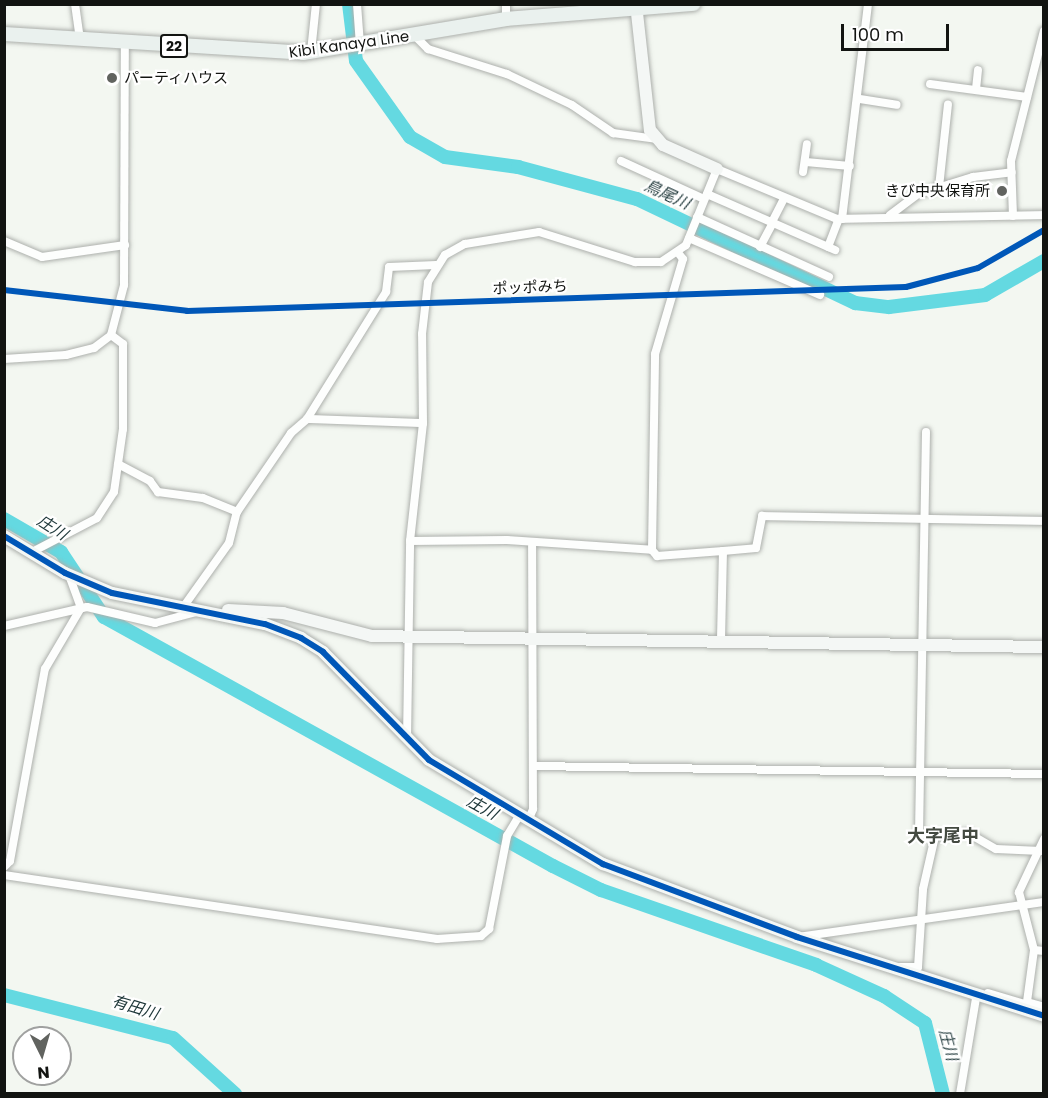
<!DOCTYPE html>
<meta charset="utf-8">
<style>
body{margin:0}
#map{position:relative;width:1048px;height:1098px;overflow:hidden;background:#f3f7f1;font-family:Poppins,"Noto Sans JP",sans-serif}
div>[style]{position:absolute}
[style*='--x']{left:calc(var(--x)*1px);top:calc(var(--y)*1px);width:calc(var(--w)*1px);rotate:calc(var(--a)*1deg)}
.river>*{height:14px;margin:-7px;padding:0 7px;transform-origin:7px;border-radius:7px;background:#64d9e1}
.roads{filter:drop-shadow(0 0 2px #adb0ac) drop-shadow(0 0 2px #adb0ac)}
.street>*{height:8px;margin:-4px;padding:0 4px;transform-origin:4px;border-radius:4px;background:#fdfefd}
.secondary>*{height:12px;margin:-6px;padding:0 6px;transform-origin:6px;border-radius:6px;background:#f4f7f5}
.primary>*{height:14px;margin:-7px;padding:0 7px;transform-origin:7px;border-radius:7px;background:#eaf1ee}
.cycleway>*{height:6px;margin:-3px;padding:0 3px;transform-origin:3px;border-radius:3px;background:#0057b8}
.dots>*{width:16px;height:16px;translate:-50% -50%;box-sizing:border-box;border:3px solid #fff;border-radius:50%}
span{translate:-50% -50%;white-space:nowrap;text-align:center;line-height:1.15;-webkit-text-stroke:4.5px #fff;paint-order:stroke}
.shield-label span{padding:2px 4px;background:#fff;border:2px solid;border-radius:4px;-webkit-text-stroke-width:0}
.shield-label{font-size:14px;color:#121411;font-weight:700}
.street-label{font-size:15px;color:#121411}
.poi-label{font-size:15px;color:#121411}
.left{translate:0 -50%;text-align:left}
.right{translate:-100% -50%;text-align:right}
.water-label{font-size:16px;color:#1d3638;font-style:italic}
.quarter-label{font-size:18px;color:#444a41;font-weight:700}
.frame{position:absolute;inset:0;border:6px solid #121411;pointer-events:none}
.north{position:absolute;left:12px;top:1026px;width:60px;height:60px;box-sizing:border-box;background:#fff;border:2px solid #a0a1a0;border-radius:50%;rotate:175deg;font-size:16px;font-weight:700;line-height:24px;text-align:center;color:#121411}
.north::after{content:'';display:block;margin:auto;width:21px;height:27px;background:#61635f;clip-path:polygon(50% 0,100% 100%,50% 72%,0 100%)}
.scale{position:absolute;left:841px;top:24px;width:108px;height:27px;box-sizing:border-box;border:3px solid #121411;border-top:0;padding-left:8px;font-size:18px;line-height:21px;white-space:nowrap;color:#121411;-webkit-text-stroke:4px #fff;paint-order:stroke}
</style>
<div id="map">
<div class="river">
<i style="--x:349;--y:4;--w:57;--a:83"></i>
<i style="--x:356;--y:61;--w:93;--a:54.6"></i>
<i style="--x:410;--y:137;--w:40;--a:29.7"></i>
<i style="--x:445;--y:157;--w:74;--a:7.8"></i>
<i style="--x:518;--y:167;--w:123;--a:15.1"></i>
<i style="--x:637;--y:199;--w:242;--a:25.5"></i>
<i style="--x:855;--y:303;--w:34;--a:7"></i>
<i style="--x:889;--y:307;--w:97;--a:-7.1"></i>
<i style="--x:985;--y:295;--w:68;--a:-30"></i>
<i style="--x:4;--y:519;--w:66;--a:30.1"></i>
<i style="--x:61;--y:552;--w:78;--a:56.5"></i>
<i style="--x:104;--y:617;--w:513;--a:29.01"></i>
<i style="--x:553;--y:866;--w:54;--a:26.6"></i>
<i style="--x:601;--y:890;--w:228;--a:19.2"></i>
<i style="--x:816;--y:965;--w:75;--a:24.5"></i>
<i style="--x:884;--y:996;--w:49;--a:33.4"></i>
<i style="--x:925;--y:1023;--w:73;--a:75.8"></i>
<i style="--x:4;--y:995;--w:174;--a:14.3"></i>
<i style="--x:173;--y:1038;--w:84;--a:42.1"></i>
</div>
<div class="roads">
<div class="street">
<i style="--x:75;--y:4;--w:36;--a:82"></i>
<i style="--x:357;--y:4;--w:41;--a:85.8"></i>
<i style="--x:506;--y:4;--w:15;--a:90"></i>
<i style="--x:414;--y:35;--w:20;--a:45"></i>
<i style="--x:428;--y:49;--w:83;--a:17.6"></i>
<i style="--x:507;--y:74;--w:72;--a:25.5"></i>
<i style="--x:572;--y:105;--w:50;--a:34.3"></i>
<i style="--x:613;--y:133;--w:43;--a:7.9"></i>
<i style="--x:311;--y:52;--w:48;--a:-84.1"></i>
<i style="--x:930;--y:84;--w:98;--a:7.6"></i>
<i style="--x:976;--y:89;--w:19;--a:-84"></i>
<i style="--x:860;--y:99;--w:37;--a:9"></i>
<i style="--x:621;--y:161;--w:91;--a:24.6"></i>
<i style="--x:806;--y:162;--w:44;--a:5.2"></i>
<i style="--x:803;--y:172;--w:28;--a:-82"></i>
<i style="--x:939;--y:187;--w:83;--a:-83.8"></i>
<i style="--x:707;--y:194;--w:140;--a:23.6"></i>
<i style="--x:890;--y:215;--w:35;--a:-37"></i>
<i style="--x:918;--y:194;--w:58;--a:-17.2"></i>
<i style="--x:973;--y:177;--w:39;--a:-7"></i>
<i style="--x:1013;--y:216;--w:55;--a:-92.1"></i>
<i style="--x:1011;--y:161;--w:134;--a:-75.8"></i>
<i style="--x:697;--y:217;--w:145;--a:24.4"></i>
<i style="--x:842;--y:219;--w:217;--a:-83.1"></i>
<i style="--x:772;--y:222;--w:27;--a:-63"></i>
<i style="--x:689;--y:238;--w:143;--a:23.5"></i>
<i style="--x:4;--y:241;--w:41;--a:22.8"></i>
<i style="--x:42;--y:257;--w:84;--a:-8.2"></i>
<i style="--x:760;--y:247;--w:27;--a:-62"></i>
<i style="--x:828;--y:247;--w:30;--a:-69"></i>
<i style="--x:4;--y:359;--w:62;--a:-3.7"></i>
<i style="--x:66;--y:355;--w:29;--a:-14"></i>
<i style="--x:94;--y:348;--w:21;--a:-37"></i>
<i style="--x:111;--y:335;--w:52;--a:-75.4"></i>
<i style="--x:124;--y:285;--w:242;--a:-89.8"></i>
<i style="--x:307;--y:419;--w:150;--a:-58.1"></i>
<i style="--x:386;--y:292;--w:25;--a:-83"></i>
<i style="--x:389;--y:267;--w:47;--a:-2.4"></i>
<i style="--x:926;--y:432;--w:402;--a:91"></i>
<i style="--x:919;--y:834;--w:16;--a:7"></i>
<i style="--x:118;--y:464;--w:36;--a:28"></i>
<i style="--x:150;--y:481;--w:14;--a:54"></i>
<i style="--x:158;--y:492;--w:45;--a:7.6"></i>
<i style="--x:203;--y:498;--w:37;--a:22"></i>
<i style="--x:410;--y:541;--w:97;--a:-0.6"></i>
<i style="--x:507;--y:540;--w:145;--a:3.9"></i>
<i style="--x:652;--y:550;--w:8;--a:50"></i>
<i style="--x:657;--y:556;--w:66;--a:-4.3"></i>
<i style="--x:723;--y:551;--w:91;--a:91.3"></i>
<i style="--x:652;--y:550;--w:196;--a:-89.1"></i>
<i style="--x:655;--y:354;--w:99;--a:-73.6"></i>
<i style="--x:683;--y:259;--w:6;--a:-129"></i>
<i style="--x:723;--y:551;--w:33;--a:-5"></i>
<i style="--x:756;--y:548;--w:33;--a:-79"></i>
<i style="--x:762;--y:516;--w:282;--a:1"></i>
<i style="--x:32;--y:552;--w:73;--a:-27.6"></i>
<i style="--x:97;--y:518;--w:31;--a:-57"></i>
<i style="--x:114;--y:492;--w:64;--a:-81.9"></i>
<i style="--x:123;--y:429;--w:85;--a:-90"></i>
<i style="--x:123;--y:344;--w:15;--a:-143"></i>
<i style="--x:184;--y:606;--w:77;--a:-54.5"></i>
<i style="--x:229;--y:543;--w:32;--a:-76"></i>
<i style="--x:237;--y:512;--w:96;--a:-55.6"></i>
<i style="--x:291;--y:433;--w:21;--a:-41"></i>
<i style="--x:307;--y:419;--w:116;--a:2"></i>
<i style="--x:4;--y:626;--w:85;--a:-12.9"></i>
<i style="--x:87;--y:607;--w:70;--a:13.2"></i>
<i style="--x:155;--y:623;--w:42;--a:-15"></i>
<i style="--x:407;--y:739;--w:198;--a:-89.1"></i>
<i style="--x:410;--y:541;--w:119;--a:-83.7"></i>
<i style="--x:423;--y:423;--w:89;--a:-90.6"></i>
<i style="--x:422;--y:334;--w:52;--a:-83.4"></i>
<i style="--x:428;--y:282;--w:32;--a:-58"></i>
<i style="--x:445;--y:255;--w:23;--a:-29"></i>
<i style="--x:465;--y:244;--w:75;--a:-9.2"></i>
<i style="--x:539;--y:232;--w:101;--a:17.4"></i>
<i style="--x:635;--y:262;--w:26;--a:0"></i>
<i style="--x:661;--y:262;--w:30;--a:-34"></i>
<i style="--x:686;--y:245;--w:82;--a:-67.8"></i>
<i style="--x:717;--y:169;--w:130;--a:22.6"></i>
<i style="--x:837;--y:219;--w:207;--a:-1.1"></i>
<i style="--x:533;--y:766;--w:511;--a:0.9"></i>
<i style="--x:528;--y:821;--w:13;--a:-67"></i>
<i style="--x:533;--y:809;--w:263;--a:-90.2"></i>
<i style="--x:1044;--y:839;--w:59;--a:115.3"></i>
<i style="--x:1019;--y:892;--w:60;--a:75.5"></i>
<i style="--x:1034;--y:950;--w:52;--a:97.7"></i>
<i style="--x:1027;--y:1002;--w:18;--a:16"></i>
<i style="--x:4;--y:867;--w:8;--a:-45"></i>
<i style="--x:10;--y:861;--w:195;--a:-79.7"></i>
<i style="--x:45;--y:669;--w:71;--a:-59.5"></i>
<i style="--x:81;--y:608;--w:35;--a:-110"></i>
<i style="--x:4;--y:875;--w:438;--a:8.4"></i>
<i style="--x:437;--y:939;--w:44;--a:-3.9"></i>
<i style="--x:481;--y:936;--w:11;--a:-41"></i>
<i style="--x:489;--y:929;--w:95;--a:-79"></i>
<i style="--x:507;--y:836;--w:23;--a:-59"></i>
<i style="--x:798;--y:937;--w:248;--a:-8.1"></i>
<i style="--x:1034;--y:950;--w:10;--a:6"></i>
<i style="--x:900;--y:967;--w:18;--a:0"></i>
<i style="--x:918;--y:967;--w:78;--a:-86.3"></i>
<i style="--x:923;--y:889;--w:54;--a:-77.2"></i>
<i style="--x:935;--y:836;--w:33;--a:-5"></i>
<i style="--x:968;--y:833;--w:32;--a:30"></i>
<i style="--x:996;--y:849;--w:45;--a:2.5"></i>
<i style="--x:988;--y:993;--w:42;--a:16.7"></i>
<i style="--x:960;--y:1094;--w:97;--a:-80.5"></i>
</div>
<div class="secondary">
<i style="--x:636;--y:4;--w:127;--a:83.7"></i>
<i style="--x:650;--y:130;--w:20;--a:49"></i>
<i style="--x:663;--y:145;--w:59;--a:24"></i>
<i style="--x:4;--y:536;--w:71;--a:31.2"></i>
<i style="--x:65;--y:573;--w:51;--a:23.1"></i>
<i style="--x:112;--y:593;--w:156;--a:11.5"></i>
<i style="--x:265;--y:624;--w:39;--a:21"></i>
<i style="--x:301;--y:638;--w:26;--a:32"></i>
<i style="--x:323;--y:652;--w:151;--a:45.5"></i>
<i style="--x:429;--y:760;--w:203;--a:30.9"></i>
<i style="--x:603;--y:864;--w:207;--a:20.6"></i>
<i style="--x:797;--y:937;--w:259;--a:17.7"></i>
<i style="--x:228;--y:610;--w:55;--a:3.1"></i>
<i style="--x:283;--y:613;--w:92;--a:14.5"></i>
<i style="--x:372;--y:636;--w:672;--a:0.94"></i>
</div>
<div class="primary">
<i style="--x:4;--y:34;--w:300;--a:3.6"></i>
<i style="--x:303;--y:53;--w:206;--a:-9.5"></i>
<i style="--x:506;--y:19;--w:188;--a:-4.6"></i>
</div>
</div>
<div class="cycleway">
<i style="--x:4;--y:290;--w:184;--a:6.5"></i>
<i style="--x:187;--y:311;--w:719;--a:-1.91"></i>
<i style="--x:906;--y:287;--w:74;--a:-14.8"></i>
<i style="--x:978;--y:268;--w:76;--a:-29.9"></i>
<i style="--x:4;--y:536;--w:71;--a:31.2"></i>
<i style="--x:65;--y:573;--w:51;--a:23.1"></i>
<i style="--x:112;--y:593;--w:156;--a:11.5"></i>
<i style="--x:265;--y:624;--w:39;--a:21"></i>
<i style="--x:301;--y:638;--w:26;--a:32"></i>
<i style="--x:323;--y:652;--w:151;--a:45.5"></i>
<i style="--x:429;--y:760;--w:203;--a:30.9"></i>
<i style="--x:603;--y:864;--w:207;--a:20.6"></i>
<i style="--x:797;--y:937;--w:259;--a:17.7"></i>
</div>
<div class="dots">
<i style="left:112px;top:78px;background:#61635f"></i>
<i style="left:1002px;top:191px;background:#61635f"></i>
</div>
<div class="shield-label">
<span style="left:174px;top:46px">22</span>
</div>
<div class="street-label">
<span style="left:349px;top:44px;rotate:-8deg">Kibi Kanaya Line</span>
<span style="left:530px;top:287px;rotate:-2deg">ポッポみち</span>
</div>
<div class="poi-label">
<span class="left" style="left:124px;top:78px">パーティハウス</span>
<span class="right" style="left:990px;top:191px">きび中央保育所</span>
</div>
<div class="water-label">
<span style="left:667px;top:195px;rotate:25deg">鳥尾川</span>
<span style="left:52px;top:528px;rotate:32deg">庄川</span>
<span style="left:482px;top:808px;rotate:29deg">庄川</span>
<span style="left:135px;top:1008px;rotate:17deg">有田川</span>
<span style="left:948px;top:1045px;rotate:75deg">庄川</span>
</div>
<div class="quarter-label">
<span style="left:943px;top:836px">大字尾中</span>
</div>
<div class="frame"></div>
<div class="north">N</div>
<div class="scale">100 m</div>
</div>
